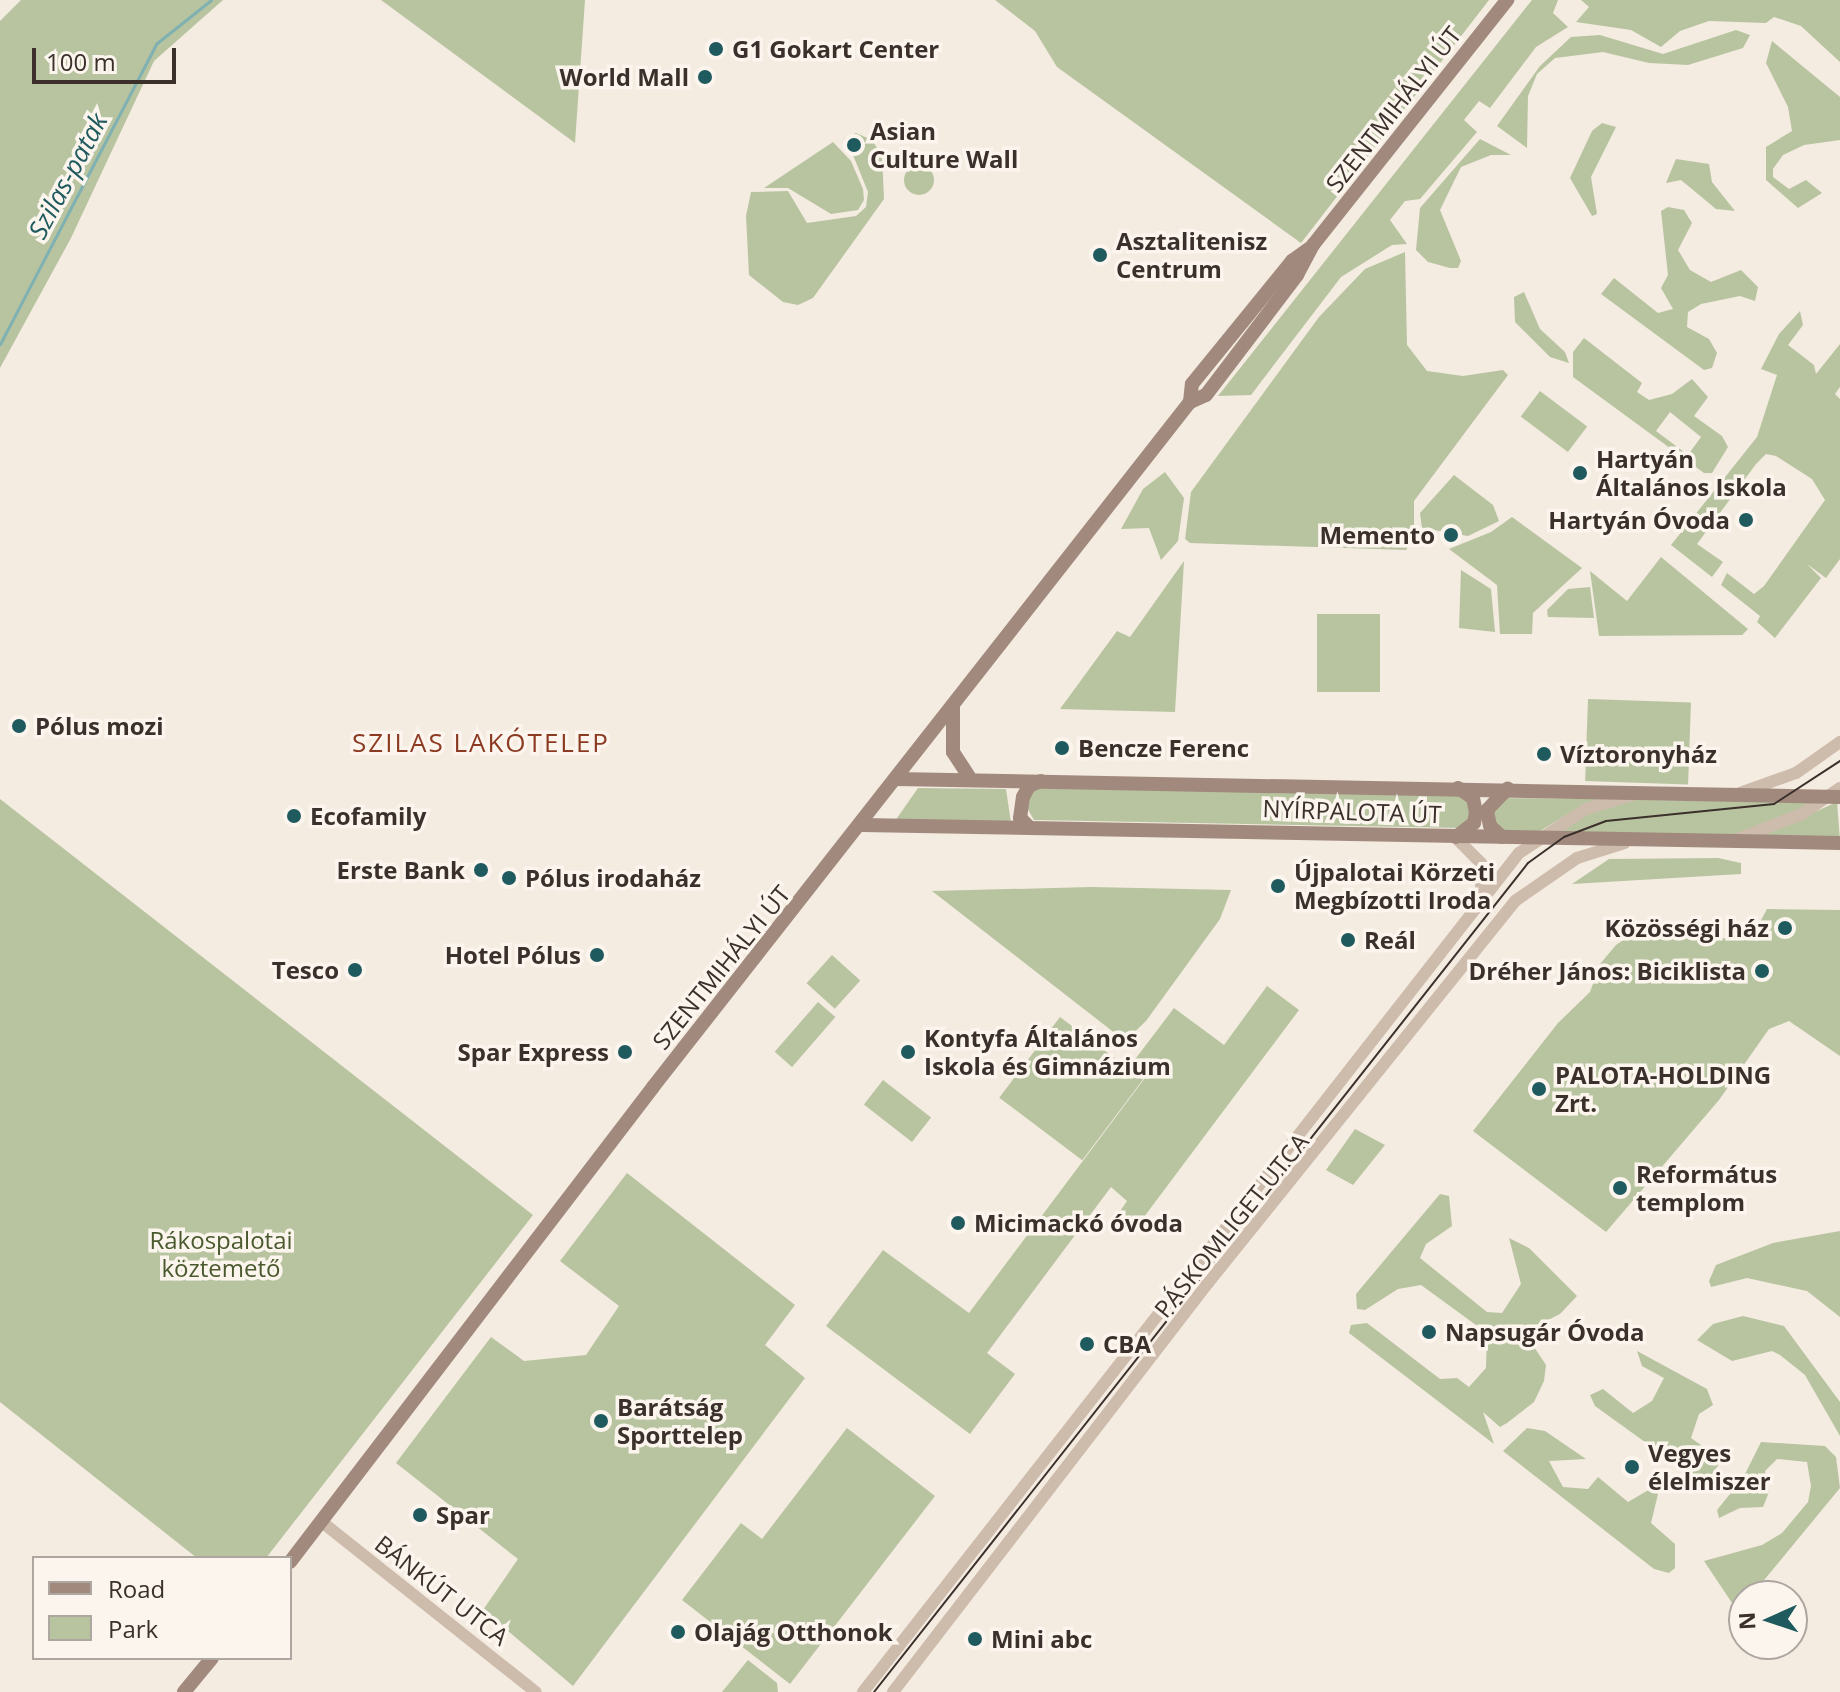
<!DOCTYPE html>
<meta charset="utf-8">
<style>
body{margin:0}
#map{position:relative;width:1840px;height:1692px;overflow:hidden;background:#f4ebe1;font-family:"Open Sans",sans-serif}
div>[style]{position:absolute}
[style*='--x']{left:calc(var(--x)*1px);top:calc(var(--y)*1px);width:calc(var(--w)*1px);rotate:calc(var(--a)*1deg)}
.green>*{inset:0;background:#b8c4a0;transform-origin:0 0}
.round{border-radius:50%}
.stream>*{height:3px;margin:-1.5px;padding:0 1.5px;transform-origin:1.5px;border-radius:1.5px;background:#7fb0b2}
.tertiary>*{height:12px;margin:-6px;padding:0 6px;transform-origin:6px;border-radius:6px;background:#cdbbac}
.secondary>*{height:14px;margin:-7px;padding:0 7px;transform-origin:7px;border-radius:7px;background:#a18a7d}
.tram>*{height:2px;margin:-1px;padding:0 1px;transform-origin:1px;border-radius:1px;background:#3b302b}
.dots>*{width:22px;height:22px;translate:-50% -50%;box-sizing:border-box;border:4px solid #fbf5ee;border-radius:50%}
span{translate:-50% -50%;white-space:nowrap;text-align:center;line-height:1.15;-webkit-text-stroke:7px #fbf5ee;paint-order:stroke}
.poi-label{font-size:24px;color:#3b302b;font-weight:700}
.left{translate:0 -50%;text-align:left}
.right{translate:-100% -50%;text-align:right}
.street-label{font-size:24px;color:#3b302b}
.park-label{font-size:24px;color:#4a5a2e}
.water-label{font-size:26px;color:#1f5a5e;font-style:italic}
.neighbourhood-label{font-size:26px;color:#8c3b22;letter-spacing:2px}
.legend{position:absolute;left:32px;top:1556px;width:260px;height:104px;box-sizing:border-box;background:#fbf5ee;border:2px solid #aea6a0;margin:0;padding:10px 14px;list-style:none;font-size:24px;color:#3b302b}
.legend li{display:flex;align-items:center;gap:16px;height:40px}
.legend b{width:40px;border:2px solid #aea6a0}
.north{position:absolute;left:1728px;top:1580px;width:80px;height:80px;box-sizing:border-box;background:#fbf5ee;border:2px solid #aea6a0;border-radius:50%;rotate:267deg;font-size:22px;font-weight:700;line-height:32px;text-align:center;color:#3b302b}
.north::after{content:'';display:block;margin:auto;width:28px;height:36px;background:#1f5a5e;clip-path:polygon(50% 0,100% 100%,50% 72%,0 100%)}
.scale{position:absolute;left:32px;top:48px;width:144px;height:36px;box-sizing:border-box;border:4px solid #3b302b;border-top:0;padding-left:10px;font-size:24px;line-height:28px;white-space:nowrap;color:#3b302b;-webkit-text-stroke:6px #fbf5ee;paint-order:stroke}
</style>
<div id="map">
<div class="green">
<i style="clip-path:polygon(21px 0,223px 0,154px 61px,71px 238px,0 368px,0 21px)"></i>
<i style="clip-path:polygon(381px 0,585px 0,575px 143px)"></i>
<i style="clip-path:polygon(995px 0,1489px 0,1301px 243px,1057px 67px,1035px 31px)"></i>
<i style="clip-path:polygon(1532px 0,1558px 0,1553px 13px,1568px 27px,1536px 47px,1490px 108px,1479px 101px,1464px 120px,1477px 132px,1420px 199px,1405px 201px,1390px 220px,1407px 244px,1392px 245px,1341px 277px,1251px 395px,1218px 396px)"></i>
<i style="clip-path:polygon(1581px 0,1840px 0,1840px 62px,1801px 26px,1774px 17px,1766px 23px,1709px 21px,1680px 31px,1661px 47px,1631px 30px,1576px 22px,1589px 7px)"></i>
<i style="clip-path:polygon(1736px 30px,1750px 35px,1743px 48px,1688px 65px,1649px 63px,1603px 52px,1555px 58px,1537px 74px,1528px 96px,1527px 148px,1497px 126px,1540px 66px,1571px 37px,1600px 35px,1663px 54px)"></i>
<i style="clip-path:polygon(1772px 41px,1840px 97px,1840px 140px,1804px 145px,1783px 155px,1773px 169px,1773px 177px,1789px 189px,1806px 180px,1822px 193px,1798px 208px,1766px 180px,1766px 147px,1792px 131px,1788px 107px,1766px 63px)"></i>
<i style="clip-path:polygon(1602px 123px,1616px 127px,1591px 177px,1597px 214px,1592px 216px,1570px 178px,1592px 131px)"></i>
<i style="clip-path:polygon(856px 133px,872px 140px,882px 156px,884px 199px,813px 298px,798px 305px,783px 302px,749px 275px,746px 216px,751px 192px,788px 191px,807px 223px,856px 216px,866px 207px,868px 192px,853px 155px,865px 144px,857px 134px,841px 140px)"></i>
<i style="clip-path:polygon(1480px 139px,1511px 155px,1491px 155px,1461px 167px,1440px 210px,1461px 261px,1458px 268px,1450px 268px,1428px 262px,1416px 250px,1420px 208px)"></i>
<i style="clip-path:polygon(833px 142px,851px 161px,863px 189px,864px 200px,858px 210px,831px 214px,788px 188px,764px 188px)"></i>
<i style="clip-path:polygon(1676px 159px,1709px 164px,1712px 182px,1735px 211px,1716px 209px,1681px 180px,1666px 183px)"></i>
<i class="round" style="left:904px;top:165px;width:30px;height:30px"></i>
<i style="clip-path:polygon(1668px 207px,1684px 210px,1692px 223px,1678px 250px,1690px 270px,1711px 282px,1741px 270px,1758px 287px,1755px 301px,1740px 296px,1701px 304px,1688px 312px,1687px 327px,1709px 339px,1717px 353px,1712px 368px,1704px 370px,1601px 294px,1614px 278px,1658px 313px,1673px 309px,1661px 288px,1668px 275px,1661px 211px)"></i>
<i style="clip-path:polygon(1405px 252px,1407px 345px,1427px 371px,1463px 376px,1503px 370px,1508px 375px,1414px 501px,1414px 536px,1406px 550px,1190px 543px,1185px 539px,1191px 492px,1319px 317px,1365px 269px)"></i>
<i style="clip-path:polygon(1524px 292px,1540px 329px,1565px 352px,1569px 363px,1550px 357px,1515px 322px,1514px 297px)"></i>
<i style="clip-path:polygon(1800px 311px,1803px 325px,1788px 345px,1814px 365px,1816px 374px,1840px 344px,1840px 387px,1835px 394px,1840px 399px,1840px 559px,1826px 578px,1807px 564px,1821px 578px,1775px 638px,1757px 622px,1760px 616px,1721px 585px,1727px 573px,1754px 594px,1764px 586px,1825px 500px,1812px 479px,1776px 456px,1766px 454px,1756px 464px,1697px 544px,1723px 562px,1712px 577px,1671px 545px,1757px 437px,1777px 375px,1761px 369px,1779px 334px)"></i>
<i style="clip-path:polygon(evenodd,1584px 338px,1642px 383px,1637px 392px,1649px 400px,1672px 394px,1692px 379px,1708px 397px,1694px 416px,1722px 436px,1728px 447px,1712px 473px,1704px 473px,1573px 377px,1573px 352px,1584px 338px,1670px 412px,1701px 437px,1688px 455px,1656px 431px,1670px 412px)"></i>
<i style="left:1540px;top:391px;width:59px;height:32px;rotate:37deg"></i>
<i style="clip-path:polygon(1165px 472px,1184px 498px,1178px 541px,1161px 560px,1149px 528px,1121px 529px,1143px 489px)"></i>
<i style="clip-path:polygon(1454px 475px,1493px 505px,1499px 521px,1468px 536px,1422px 528px,1420px 513px)"></i>
<i style="clip-path:polygon(1512px 517px,1582px 568px,1533px 613px,1532px 634px,1500px 634px,1497px 585px,1449px 549px,1491px 532px)"></i>
<i style="clip-path:polygon(1661px 557px,1748px 629px,1742px 635px,1599px 636px,1590px 571px,1627px 601px)"></i>
<i style="clip-path:polygon(1184px 561px,1175px 712px,1060px 709px,1117px 631px,1130px 637px)"></i>
<i style="clip-path:polygon(1461px 570px,1491px 589px,1495px 632px,1459px 628px)"></i>
<i style="clip-path:polygon(1590px 587px,1594px 618px,1548px 617px,1547px 610px,1568px 589px)"></i>
<i style="left:1317px;top:614px;width:63px;height:78px"></i>
<i style="left:1588px;top:699px;width:103px;height:82px;rotate:2deg"></i>
<i style="clip-path:polygon(1036px 786px,1457px 793px,1468px 798px,1473px 815px,1463px 828px,1034px 820px,1025px 804px)"></i>
<i style="clip-path:polygon(918px 788px,1006px 789px,1011px 823px,895px 821px)"></i>
<i style="clip-path:polygon(1496px 798px,1610px 799px,1583px 805px,1537px 833px,1498px 833px,1491px 804px)"></i>
<i style="clip-path:polygon(0 799px,533px 1215px,266px 1558px,197px 1558px,0 1402px)"></i>
<i style="clip-path:polygon(1634px 800px,1819px 802px,1738px 838px,1552px 834px,1590px 812px)"></i>
<i style="clip-path:polygon(1837px 802px,1840px 840px,1756px 838px)"></i>
<i style="clip-path:polygon(1718px 858px,1741px 863px,1741px 874px,1572px 884px,1609px 859px)"></i>
<i style="clip-path:polygon(1091px 887px,1231px 890px,1220px 919px,1146px 1021px,1125px 1041px,932px 891px)"></i>
<i style="clip-path:polygon(1767px 909px,1840px 910px,1840px 1056px,1789px 1021px,1769px 1029px,1719px 1100px,1606px 1232px,1473px 1131px,1558px 1023px,1590px 992px,1600px 964px,1616px 945px,1629px 936px,1751px 939px)"></i>
<i style="left:832px;top:955px;width:38px;height:38px;rotate:42deg"></i>
<i style="clip-path:polygon(1267px 986px,1299px 1010px,1132px 1233px,1114px 1220px,1127px 1201px,1111px 1187px,987px 1353px,1015px 1374px,970px 1434px,826px 1326px,883px 1250px,969px 1313px,1145px 1078px,1130px 1066px,1174px 1008px,1224px 1045px)"></i>
<i style="left:818px;top:1002px;width:23px;height:66px;rotate:41deg"></i>
<i style="left:1060px;top:1017px;width:104px;height:101px;rotate:37deg"></i>
<i style="left:883px;top:1080px;width:61px;height:31px;rotate:38deg"></i>
<i style="clip-path:polygon(1355px 1129px,1385px 1145px,1353px 1185px,1326px 1170px)"></i>
<i style="clip-path:polygon(627px 1173px,795px 1305px,765px 1345px,805px 1378px,573px 1686px,483px 1610px,518px 1559px,396px 1463px,491px 1337px,524px 1361px,586px 1355px,619px 1306px,560px 1261px)"></i>
<i style="clip-path:polygon(1440px 1194px,1449px 1196px,1452px 1226px,1426px 1244px,1420px 1258px,1487px 1312px,1502px 1313px,1521px 1284px,1509px 1238px,1529px 1248px,1577px 1296px,1560px 1314px,1524px 1332px,1546px 1365px,1544px 1381px,1534px 1402px,1507px 1423px,1500px 1427px,1483px 1412px,1494px 1444px,1349px 1333px,1351px 1325px,1367px 1323px,1440px 1379px,1457px 1378px,1469px 1387px,1486px 1368px,1487px 1333px,1421px 1285px,1398px 1289px,1365px 1310px,1357px 1309px,1356px 1294px)"></i>
<i style="clip-path:polygon(1840px 1231px,1840px 1317px,1807px 1291px,1747px 1278px,1711px 1287px,1709px 1281px,1716px 1265px,1773px 1243px)"></i>
<i style="clip-path:polygon(1743px 1316px,1784px 1326px,1840px 1402px,1840px 1436px,1805px 1375px,1780px 1355px,1772px 1351px,1732px 1361px,1697px 1340px,1713px 1324px)"></i>
<i style="clip-path:polygon(1637px 1351px,1707px 1389px,1713px 1405px,1699px 1414px,1691px 1438px,1722px 1460px,1707px 1481px,1699px 1481px,1595px 1406px,1590px 1395px,1603px 1389px,1633px 1413px,1652px 1401px,1664px 1378px,1642px 1366px)"></i>
<i style="clip-path:polygon(847px 1428px,935px 1496px,790px 1684px,682px 1600px,741px 1523px,762px 1539px)"></i>
<i style="clip-path:polygon(1527px 1428px,1545px 1431px,1586px 1459px,1549px 1461px,1563px 1487px,1588px 1489px,1598px 1477px,1628px 1502px,1652px 1488px,1658px 1494px,1651px 1523px,1675px 1544px,1675px 1568px,1669px 1573px,1654px 1569px,1503px 1451px)"></i>
<i style="clip-path:polygon(1761px 1442px,1825px 1446px,1836px 1457px,1840px 1488px,1751px 1596px,1744px 1596px,1738px 1612px,1704px 1561px,1762px 1545px,1782px 1533px,1808px 1502px,1811px 1486px,1807px 1462px,1777px 1459px,1765px 1471px,1769px 1492px,1763px 1507px,1740px 1508px,1719px 1518px,1717px 1510px,1743px 1478px)"></i>
<i style="clip-path:polygon(748px 1660px,777px 1683px,778px 1692px,722px 1692px)"></i>
</div>
<div class="stream">
<i style="--x:0;--y:344;--w:339;--a:-62.5"></i>
<i style="--x:157;--y:43;--w:69;--a:-38.5"></i>
</div>
<div class="tertiary">
<i style="--x:1740;--y:793;--w:59;--a:-19.7"></i>
<i style="--x:1796;--y:773;--w:54;--a:-35.2"></i>
<i style="--x:1455;--y:837;--w:37;--a:45"></i>
<i style="--x:1481;--y:863;--w:35;--a:90"></i>
<i style="--x:1740;--y:838;--w:66;--a:-21.2"></i>
<i style="--x:1802;--y:814;--w:46;--a:-34.4"></i>
<i style="--x:322;--y:1522;--w:273;--a:38.5"></i>
<i style="--x:863;--y:1692;--w:1065;--a:-51.98"></i>
<i style="--x:1519;--y:853;--w:80;--a:-33.3"></i>
<i style="--x:1586;--y:809;--w:49;--a:-16.6"></i>
<i style="--x:893;--y:1692;--w:516;--a:-52.4"></i>
<i style="--x:1208;--y:1283;--w:490;--a:-51.2"></i>
<i style="--x:1515;--y:901;--w:75;--a:-34.7"></i>
<i style="--x:1577;--y:858;--w:50;--a:-17.4"></i>
</div>
<div class="secondary">
<i style="--x:1190;--y:402;--w:18;--a:-84"></i>
<i style="--x:1192;--y:384;--w:159;--a:-50.9"></i>
<i style="--x:1292;--y:261;--w:22;--a:-36"></i>
<i style="--x:953;--y:708;--w:44;--a:90"></i>
<i style="--x:953;--y:752;--w:31;--a:57"></i>
<i style="--x:896;--y:779;--w:944;--a:1.09"></i>
<i style="--x:862;--y:825;--w:978;--a:1.05"></i>
<i style="--x:1028;--y:826;--w:11;--a:-135"></i>
<i style="--x:1020;--y:818;--w:21;--a:-82"></i>
<i style="--x:1023;--y:797;--w:13;--a:-61"></i>
<i style="--x:1029;--y:786;--w:13;--a:-23"></i>
<i style="--x:1456;--y:837;--w:23;--a:-38"></i>
<i style="--x:1474;--y:823;--w:10;--a:-79"></i>
<i style="--x:1476;--y:813;--w:15;--a:-101"></i>
<i style="--x:1473;--y:798;--w:18;--a:-146"></i>
<i style="--x:1502;--y:837;--w:16;--a:-137"></i>
<i style="--x:1490;--y:826;--w:16;--a:-101"></i>
<i style="--x:1487;--y:810;--w:30;--a:-46"></i>
<i style="--x:290;--y:1562;--w:598;--a:-52.61"></i>
<i style="--x:653;--y:1087;--w:870;--a:-51.91"></i>
<i style="--x:1190;--y:402;--w:17;--a:-24"></i>
<i style="--x:1206;--y:395;--w:151;--a:-52.8"></i>
<i style="--x:1297;--y:275;--w:34;--a:-62"></i>
<i style="--x:1313;--y:245;--w:313;--a:-51.6"></i>
<i style="--x:184;--y:1692;--w:44;--a:-50.5"></i>
</div>
<div class="tram">
<i style="--x:874;--y:1692;--w:1056;--a:-51.73"></i>
<i style="--x:1528;--y:863;--w:44;--a:-35.8"></i>
<i style="--x:1564;--y:837;--w:45;--a:-20.9"></i>
<i style="--x:1606;--y:821;--w:169;--a:-5.8"></i>
<i style="--x:1774;--y:804;--w:79;--a:-33.1"></i>
</div>
<div class="dots">
<i style="left:716px;top:49px;background:#1f5a5e"></i>
<i style="left:705px;top:77px;background:#1f5a5e"></i>
<i style="left:854px;top:145px;background:#1f5a5e"></i>
<i style="left:1100px;top:255px;background:#1f5a5e"></i>
<i style="left:1580px;top:473px;background:#1f5a5e"></i>
<i style="left:1746px;top:520px;background:#1f5a5e"></i>
<i style="left:1451px;top:535px;background:#1f5a5e"></i>
<i style="left:19px;top:726px;background:#1f5a5e"></i>
<i style="left:1062px;top:748px;background:#1f5a5e"></i>
<i style="left:1544px;top:754px;background:#1f5a5e"></i>
<i style="left:294px;top:816px;background:#1f5a5e"></i>
<i style="left:481px;top:870px;background:#1f5a5e"></i>
<i style="left:509px;top:878px;background:#1f5a5e"></i>
<i style="left:1278px;top:886px;background:#1f5a5e"></i>
<i style="left:1785px;top:928px;background:#1f5a5e"></i>
<i style="left:1348px;top:940px;background:#1f5a5e"></i>
<i style="left:597px;top:955px;background:#1f5a5e"></i>
<i style="left:355px;top:970px;background:#1f5a5e"></i>
<i style="left:1762px;top:971px;background:#1f5a5e"></i>
<i style="left:625px;top:1052px;background:#1f5a5e"></i>
<i style="left:908px;top:1052px;background:#1f5a5e"></i>
<i style="left:1539px;top:1089px;background:#1f5a5e"></i>
<i style="left:1620px;top:1188px;background:#1f5a5e"></i>
<i style="left:958px;top:1223px;background:#1f5a5e"></i>
<i style="left:1429px;top:1332px;background:#1f5a5e"></i>
<i style="left:1087px;top:1344px;background:#1f5a5e"></i>
<i style="left:601px;top:1421px;background:#1f5a5e"></i>
<i style="left:1632px;top:1467px;background:#1f5a5e"></i>
<i style="left:420px;top:1515px;background:#1f5a5e"></i>
<i style="left:678px;top:1632px;background:#1f5a5e"></i>
<i style="left:975px;top:1639px;background:#1f5a5e"></i>
</div>
<div class="poi-label">
<span class="left" style="left:732px;top:49px">G1 Gokart Center</span>
<span class="right" style="left:689px;top:77px">World Mall</span>
<span class="left" style="left:870px;top:145px">Asian<br>Culture Wall</span>
<span class="left" style="left:1116px;top:255px">Asztalitenisz<br>Centrum</span>
<span class="left" style="left:1596px;top:473px">Hartyán<br>Általános Iskola</span>
<span class="right" style="left:1730px;top:520px">Hartyán Óvoda</span>
<span class="right" style="left:1435px;top:535px">Memento</span>
<span class="left" style="left:35px;top:726px">Pólus mozi</span>
<span class="left" style="left:1078px;top:748px">Bencze Ferenc</span>
<span class="left" style="left:1560px;top:754px">Víztoronyház</span>
<span class="left" style="left:310px;top:816px">Ecofamily</span>
<span class="right" style="left:465px;top:870px">Erste Bank</span>
<span class="left" style="left:1294px;top:886px">Újpalotai Körzeti<br>Megbízotti Iroda</span>
<span class="left" style="left:525px;top:878px">Pólus irodaház</span>
<span class="right" style="left:1769px;top:928px">Közösségi ház</span>
<span class="left" style="left:1364px;top:940px">Reál</span>
<span class="right" style="left:581px;top:955px">Hotel Pólus</span>
<span class="right" style="left:339px;top:970px">Tesco</span>
<span class="right" style="left:1746px;top:971px">Dréher János: Biciklista</span>
<span class="left" style="left:924px;top:1052px">Kontyfa Általános<br>Iskola és Gimnázium</span>
<span class="right" style="left:609px;top:1052px">Spar Express</span>
<span class="left" style="left:1555px;top:1089px">PALOTA-HOLDING<br>Zrt.</span>
<span class="left" style="left:1636px;top:1188px">Református<br>templom</span>
<span class="left" style="left:974px;top:1223px">Micimackó óvoda</span>
<span class="left" style="left:1445px;top:1332px">Napsugár Óvoda</span>
<span class="left" style="left:1103px;top:1344px">CBA</span>
<span class="left" style="left:617px;top:1421px">Barátság<br>Sporttelep</span>
<span class="left" style="left:1648px;top:1467px">Vegyes<br>élelmiszer</span>
<span class="left" style="left:436px;top:1515px">Spar</span>
<span class="left" style="left:694px;top:1632px">Olajág Otthonok</span>
<span class="left" style="left:991px;top:1639px">Mini abc</span>
</div>
<div class="street-label">
<span style="left:1393px;top:109px;rotate:-52deg">SZENTMIHÁLYI ÚT</span>
<span style="left:1352px;top:811px;rotate:2deg">NYÍRPALOTA ÚT</span>
<span style="left:721px;top:967px;rotate:-51deg">SZENTMIHÁLYI ÚT</span>
<span style="left:1231px;top:1225px;rotate:-51deg">PÁSKOMLIGET UTCA</span>
<span style="left:442px;top:1590px;rotate:38deg">BÁNKÚT UTCA</span>
</div>
<div class="park-label">
<span style="left:221px;top:1254px">Rákospalotai<br>köztemető</span>
</div>
<div class="water-label">
<span style="left:68px;top:176px;rotate:-62deg">Szilas-patak</span>
</div>
<div class="neighbourhood-label">
<span style="left:481px;top:743px">SZILAS LAKÓTELEP</span>
</div>
<ul class="legend">
<li><b style="height:10px;background:#a18a7d"></b>Road</li>
<li><b style="height:22px;background:#b8c4a0"></b>Park</li>
</ul>
<div class="north">N</div>
<div class="scale">100 m</div>
</div>
